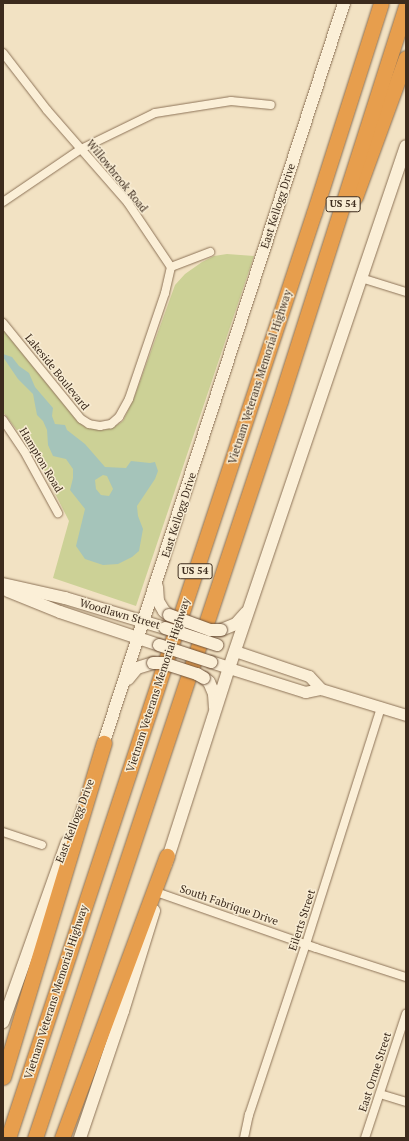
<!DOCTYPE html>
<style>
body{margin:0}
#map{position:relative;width:409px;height:1141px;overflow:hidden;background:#f2e2c3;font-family:"PT Serif",serif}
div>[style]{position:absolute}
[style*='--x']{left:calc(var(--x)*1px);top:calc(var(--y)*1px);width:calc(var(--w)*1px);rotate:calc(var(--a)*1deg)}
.green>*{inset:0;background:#ccd196}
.water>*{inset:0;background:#a5c4ba}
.roads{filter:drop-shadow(0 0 1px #8d7358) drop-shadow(0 0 1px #8d7358)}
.minor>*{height:8px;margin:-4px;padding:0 4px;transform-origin:4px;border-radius:4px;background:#fbefd7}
.tertiary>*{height:11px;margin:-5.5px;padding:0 5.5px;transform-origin:5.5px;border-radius:5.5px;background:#fbefd7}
.secondary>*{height:12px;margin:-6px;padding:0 6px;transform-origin:6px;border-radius:6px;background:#fbefd7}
.motorway>*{height:15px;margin:-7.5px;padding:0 7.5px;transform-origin:7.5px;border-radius:7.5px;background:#e79e4d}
.bridges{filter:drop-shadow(0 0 1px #6f533b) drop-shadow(0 0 1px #6f533b)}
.secondary-bridge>*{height:12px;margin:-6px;padding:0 6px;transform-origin:6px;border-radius:6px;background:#fbefd7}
span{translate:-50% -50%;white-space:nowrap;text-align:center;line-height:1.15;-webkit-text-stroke:3px #f8ecd3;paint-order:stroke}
.shield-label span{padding:1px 3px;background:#f8ecd3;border:1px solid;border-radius:3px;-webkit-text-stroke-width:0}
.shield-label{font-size:10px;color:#3c2b1d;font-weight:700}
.street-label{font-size:11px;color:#3c2b1d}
.frame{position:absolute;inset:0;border:4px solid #3c2b1d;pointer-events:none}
</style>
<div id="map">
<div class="green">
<i style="clip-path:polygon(227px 254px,254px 256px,136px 606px,53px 578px,69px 521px,35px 454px,3px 412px,3px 330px,77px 421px,85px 427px,95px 429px,104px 430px,114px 427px,123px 421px,134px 398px,175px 285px,185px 274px,202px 262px,214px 256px)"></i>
</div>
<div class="water">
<i style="clip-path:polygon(evenodd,3px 354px,12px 357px,19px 366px,29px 373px,35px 387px,53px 408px,52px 416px,55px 424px,65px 425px,67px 430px,85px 444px,105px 467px,126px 468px,131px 461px,150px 463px,155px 462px,158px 471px,155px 479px,137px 506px,138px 516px,143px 529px,139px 551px,132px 557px,118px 564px,103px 565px,85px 559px,76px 546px,85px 509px,70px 490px,73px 478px,73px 469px,66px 459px,53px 456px,48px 445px,47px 430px,43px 421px,37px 415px,33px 394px,18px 379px,3px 357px,3px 354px,103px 475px,107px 476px,113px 489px,109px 496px,101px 495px,96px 489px,95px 480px,103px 475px)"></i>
</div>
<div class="roads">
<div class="minor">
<i style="--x:3;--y:53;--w:72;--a:52.3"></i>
<i style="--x:47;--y:110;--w:123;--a:48.9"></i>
<i style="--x:128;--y:203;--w:77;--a:56.1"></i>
<i style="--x:171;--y:267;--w:27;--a:103"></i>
<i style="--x:165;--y:293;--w:112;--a:108.8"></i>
<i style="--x:129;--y:399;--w:21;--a:119"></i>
<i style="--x:119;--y:417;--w:11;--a:139"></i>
<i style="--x:111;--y:424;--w:11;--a:170"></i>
<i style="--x:100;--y:426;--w:11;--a:-170"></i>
<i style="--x:89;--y:424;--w:9;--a:-148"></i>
<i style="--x:81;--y:419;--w:124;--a:-129.1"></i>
<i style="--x:3;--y:202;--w:94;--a:-34.2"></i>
<i style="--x:81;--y:149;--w:82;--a:-25.9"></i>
<i style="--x:155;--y:113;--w:77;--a:-9"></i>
<i style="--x:231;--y:101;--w:40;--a:5.7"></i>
<i style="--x:171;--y:267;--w:42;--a:-21"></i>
<i style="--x:361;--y:278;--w:47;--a:17.3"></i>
<i style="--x:3;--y:420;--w:37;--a:56"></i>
<i style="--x:24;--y:451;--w:71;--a:61.3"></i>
<i style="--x:3;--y:832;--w:41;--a:18.4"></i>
<i style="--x:159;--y:893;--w:166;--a:19.3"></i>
<i style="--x:316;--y:948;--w:95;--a:17.9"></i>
<i style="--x:380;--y:1094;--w:27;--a:17"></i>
<i style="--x:244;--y:1138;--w:24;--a:-78"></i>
<i style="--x:249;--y:1115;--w:180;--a:-71.6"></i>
<i style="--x:306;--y:944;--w:249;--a:-72.4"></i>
<i style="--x:365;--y:1138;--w:131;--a:-71.7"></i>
</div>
<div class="tertiary">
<i style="--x:235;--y:651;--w:78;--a:18.7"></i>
<i style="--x:309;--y:676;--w:18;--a:47"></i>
<i style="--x:229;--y:668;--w:80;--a:17.5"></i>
<i style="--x:305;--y:692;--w:16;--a:-11"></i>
<i style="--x:321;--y:689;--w:89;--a:17"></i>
</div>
<div class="secondary">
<i style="--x:3;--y:584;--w:64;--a:12.7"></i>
<i style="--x:65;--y:598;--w:104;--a:16.7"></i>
<i style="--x:157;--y:587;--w:14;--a:86"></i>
<i style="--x:158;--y:601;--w:12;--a:59"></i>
<i style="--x:164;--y:611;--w:6;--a:39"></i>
<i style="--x:8;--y:591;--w:56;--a:22"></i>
<i style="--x:60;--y:612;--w:104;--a:18.4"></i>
<i style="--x:221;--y:630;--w:16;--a:-22"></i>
<i style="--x:236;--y:624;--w:15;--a:-48"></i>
<i style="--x:211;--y:662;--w:19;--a:18"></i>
<i style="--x:204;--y:678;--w:6;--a:39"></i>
<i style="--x:209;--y:682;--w:13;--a:67"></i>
<i style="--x:214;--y:694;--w:13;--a:86"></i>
<i style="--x:128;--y:679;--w:14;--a:-51"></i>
<i style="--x:137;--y:668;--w:17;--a:-17"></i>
<i style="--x:101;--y:751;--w:786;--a:-72"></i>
<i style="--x:166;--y:864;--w:206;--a:-72.2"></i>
<i style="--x:229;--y:668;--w:551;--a:-71.27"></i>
<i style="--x:3;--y:1022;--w:191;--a:-70.4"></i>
<i style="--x:80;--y:1138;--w:134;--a:-71.3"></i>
<i style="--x:123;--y:1011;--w:105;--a:-72.8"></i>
</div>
<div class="motorway">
<i style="--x:355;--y:197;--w:148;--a:-69.9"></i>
<i style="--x:3;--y:1077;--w:349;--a:-73.2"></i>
<i style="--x:8;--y:1138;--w:974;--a:-71.7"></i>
<i style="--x:314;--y:213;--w:220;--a:-72.3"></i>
<i style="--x:35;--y:1138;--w:777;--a:-71.61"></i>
<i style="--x:280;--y:401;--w:414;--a:-72.3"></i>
<i style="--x:62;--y:1138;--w:301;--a:-69.6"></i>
</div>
</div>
<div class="bridges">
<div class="secondary-bridge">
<i style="--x:169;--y:615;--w:44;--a:20.1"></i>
<i style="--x:210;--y:630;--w:11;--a:0"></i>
<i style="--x:165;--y:628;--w:55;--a:18.1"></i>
<i style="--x:159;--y:645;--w:55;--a:18.1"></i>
<i style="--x:153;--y:663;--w:10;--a:0"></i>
<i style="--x:163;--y:663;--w:36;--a:18"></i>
<i style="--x:197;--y:674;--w:8;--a:30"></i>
</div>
</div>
<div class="shield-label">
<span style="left:343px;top:204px">US 54</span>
<span style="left:195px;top:571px">US 54</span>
</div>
<div class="street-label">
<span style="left:117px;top:176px;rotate:51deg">Willowbrook Road</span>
<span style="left:278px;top:206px;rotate:-72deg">East Kellogg Drive</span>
<span style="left:57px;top:372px;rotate:51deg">Lakeside Boulevard</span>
<span style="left:260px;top:377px;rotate:-72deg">Vietnam Veterans Memorial Highway</span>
<span style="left:41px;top:460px;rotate:59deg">Hampton Road</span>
<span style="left:179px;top:515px;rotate:-72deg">East Kellogg Drive</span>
<span style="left:120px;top:614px;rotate:16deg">Woodlawn Street</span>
<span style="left:158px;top:685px;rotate:-72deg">Vietnam Veterans Memorial Highway</span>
<span style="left:75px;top:821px;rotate:-69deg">East Kellogg Drive</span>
<span style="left:229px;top:905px;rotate:19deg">South Fabrique Drive</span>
<span style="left:302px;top:920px;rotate:-72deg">Eilerts Street</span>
<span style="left:56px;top:992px;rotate:-72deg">Vietnam Veterans Memorial Highway</span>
<span style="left:375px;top:1072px;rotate:-72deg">East Orme Street</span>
</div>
<div class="frame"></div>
</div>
